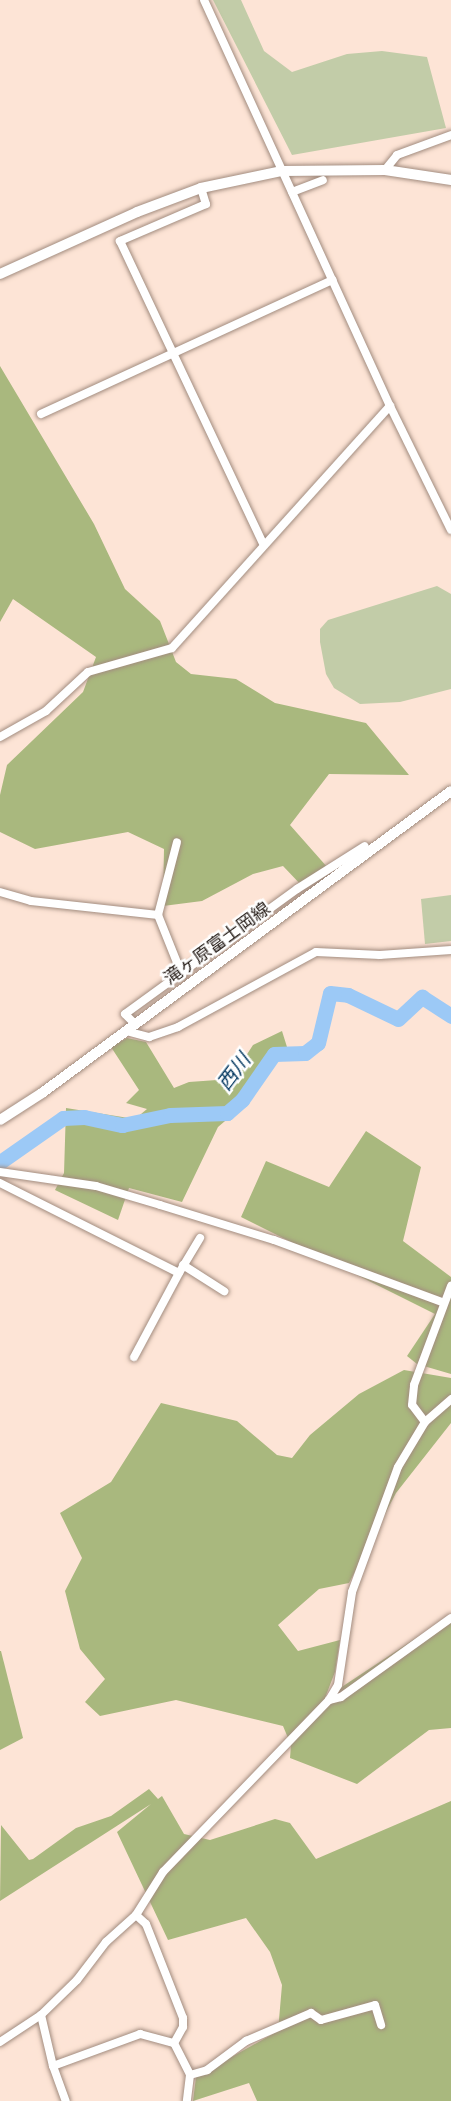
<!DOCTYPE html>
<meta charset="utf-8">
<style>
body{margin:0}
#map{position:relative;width:451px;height:2101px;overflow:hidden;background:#fde4d6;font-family:Raleway,"Noto Sans JP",sans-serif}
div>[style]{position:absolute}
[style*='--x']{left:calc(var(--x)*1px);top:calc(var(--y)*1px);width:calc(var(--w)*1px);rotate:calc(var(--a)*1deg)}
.green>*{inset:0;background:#c2cca8}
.forest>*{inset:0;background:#a9b87e}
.river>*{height:15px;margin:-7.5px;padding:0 7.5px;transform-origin:7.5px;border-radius:7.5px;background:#9cc9f6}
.roads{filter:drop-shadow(0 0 2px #a28c7f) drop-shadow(0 0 2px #a28c7f)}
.street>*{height:8px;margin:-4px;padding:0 4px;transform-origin:4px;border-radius:4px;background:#fff}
.secondary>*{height:10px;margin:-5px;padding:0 5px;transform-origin:5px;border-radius:5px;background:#fff}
span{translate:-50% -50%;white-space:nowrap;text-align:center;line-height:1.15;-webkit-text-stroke:5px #fff;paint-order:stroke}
.street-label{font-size:18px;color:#2a211c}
.water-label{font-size:20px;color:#02375f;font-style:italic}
</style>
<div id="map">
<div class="green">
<i style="clip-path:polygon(213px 0,241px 0,264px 51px,292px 72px,347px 54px,382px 51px,427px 57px,446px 128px,292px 155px)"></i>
<i style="clip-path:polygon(437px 586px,451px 594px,451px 689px,400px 702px,360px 704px,334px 688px,326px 674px,320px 642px,320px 629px,328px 620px)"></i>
<i style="clip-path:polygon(451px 895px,451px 941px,425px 944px,421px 899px)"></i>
</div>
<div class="forest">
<i style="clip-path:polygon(0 366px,94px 524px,125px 589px,160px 621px,176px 662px,191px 674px,236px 679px,275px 703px,366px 723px,409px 775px,329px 774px,290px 825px,328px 868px,304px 888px,283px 866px,253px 874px,202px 901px,163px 906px,164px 849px,128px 832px,35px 849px,0 832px,0 795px,7px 765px,83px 692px,96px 657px,13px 599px,0 622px)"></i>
<i style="clip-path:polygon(282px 1031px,287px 1047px,270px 1061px,245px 1104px,218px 1127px,182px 1202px,129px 1188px,118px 1220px,55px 1190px,64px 1173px,66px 1108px,135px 1119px,147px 1109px,126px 1103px,139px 1090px,111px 1047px,127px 1038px,146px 1042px,174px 1088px,189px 1082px,231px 1079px,253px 1045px)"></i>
<i style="clip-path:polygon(366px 1131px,421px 1167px,403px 1241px,451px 1277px,451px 1374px,417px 1364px,407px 1356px,435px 1314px,241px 1217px,266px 1161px,329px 1187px)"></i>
<i style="clip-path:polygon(404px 1370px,451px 1378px,451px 1423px,396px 1493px,349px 1583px,319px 1589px,278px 1625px,298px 1651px,340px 1640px,335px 1672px,325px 1698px,451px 1615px,451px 1728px,429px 1730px,357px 1784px,290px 1758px,291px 1745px,283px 1726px,176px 1700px,100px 1716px,85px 1702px,105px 1679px,80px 1649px,65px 1591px,82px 1558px,60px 1513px,111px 1482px,161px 1403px,237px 1421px,277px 1455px,292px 1458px,310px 1435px,359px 1394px)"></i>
<i style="clip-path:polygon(1px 1651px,23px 1738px,0 1750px,0 1651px)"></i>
<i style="clip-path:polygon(149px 1789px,158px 1799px,162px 1796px,184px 1834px,210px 1840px,275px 1819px,290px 1823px,316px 1859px,451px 1801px,451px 2101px,257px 2101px,249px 2083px,193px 2101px,196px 2077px,278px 2031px,282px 1985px,270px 1952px,246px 1918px,168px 1940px,117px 1832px,151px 1804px,0 1901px,1px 1825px,29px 1860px,33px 1859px,76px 1828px,111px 1816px)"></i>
</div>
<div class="river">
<i style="--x:0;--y:1162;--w:77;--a:-34.9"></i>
<i style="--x:63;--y:1118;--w:21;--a:-3"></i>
<i style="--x:84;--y:1117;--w:39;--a:12"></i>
<i style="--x:122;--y:1125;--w:49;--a:-11.8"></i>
<i style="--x:170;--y:1115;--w:57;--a:-2"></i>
<i style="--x:227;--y:1113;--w:20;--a:-41"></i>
<i style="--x:242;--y:1100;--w:56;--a:-55.2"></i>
<i style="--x:274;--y:1054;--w:31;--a:-2"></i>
<i style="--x:305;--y:1053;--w:16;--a:-38"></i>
<i style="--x:318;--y:1043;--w:51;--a:-76.5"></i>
<i style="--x:330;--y:993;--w:18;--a:6"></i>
<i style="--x:348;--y:995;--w:55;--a:25.6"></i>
<i style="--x:398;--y:1019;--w:33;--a:-43"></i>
<i style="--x:422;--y:997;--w:35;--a:33"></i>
</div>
<div class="roads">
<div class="street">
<i style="--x:204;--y:0;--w:447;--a:65.4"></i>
<i style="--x:390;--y:406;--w:138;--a:63.8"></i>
<i style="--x:385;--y:170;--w:19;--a:-51"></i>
<i style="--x:397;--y:155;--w:58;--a:-20.3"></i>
<i style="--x:201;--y:188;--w:17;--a:73"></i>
<i style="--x:206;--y:204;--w:94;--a:156.7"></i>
<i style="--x:120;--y:241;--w:336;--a:64.7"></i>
<i style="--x:292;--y:192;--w:33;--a:-21"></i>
<i style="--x:41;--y:414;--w:321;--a:-24.7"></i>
<i style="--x:0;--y:737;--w:53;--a:-29.5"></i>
<i style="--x:46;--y:711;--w:57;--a:-42.9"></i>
<i style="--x:88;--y:672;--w:87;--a:-15.9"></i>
<i style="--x:172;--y:648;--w:326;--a:-48"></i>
<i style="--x:0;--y:892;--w:32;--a:16"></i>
<i style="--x:31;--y:901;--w:128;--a:6.3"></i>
<i style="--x:158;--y:915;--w:75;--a:-75.4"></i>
<i style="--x:158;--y:915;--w:65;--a:68.2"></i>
<i style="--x:135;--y:1024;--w:14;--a:-135"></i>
<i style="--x:125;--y:1014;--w:213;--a:-36"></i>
<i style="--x:297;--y:889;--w:80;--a:-32.3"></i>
<i style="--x:126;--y:1031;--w:24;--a:15"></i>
<i style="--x:149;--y:1037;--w:31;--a:-19"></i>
<i style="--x:178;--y:1027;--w:157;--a:-28.5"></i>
<i style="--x:316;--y:952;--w:64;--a:2.7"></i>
<i style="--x:380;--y:955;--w:71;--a:-4"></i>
<i style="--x:0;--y:1172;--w:97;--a:8.3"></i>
<i style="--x:96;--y:1186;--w:67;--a:16.5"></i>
<i style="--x:160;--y:1205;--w:119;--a:17.1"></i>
<i style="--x:274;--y:1240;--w:179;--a:20.3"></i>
<i style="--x:0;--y:1183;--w:200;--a:26.7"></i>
<i style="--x:179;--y:1273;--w:41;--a:-59"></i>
<i style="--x:183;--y:1265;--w:49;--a:32.4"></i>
<i style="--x:134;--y:1357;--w:95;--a:-61.8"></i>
<i style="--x:425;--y:1422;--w:21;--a:-127"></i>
<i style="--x:412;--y:1405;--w:20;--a:-84"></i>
<i style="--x:414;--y:1385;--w:106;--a:-69.5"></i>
<i style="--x:329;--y:1700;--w:12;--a:-14"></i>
<i style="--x:341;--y:1697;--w:135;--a:-35.7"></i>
<i style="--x:136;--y:1915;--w:13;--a:42"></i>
<i style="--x:146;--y:1924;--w:101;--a:68.5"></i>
<i style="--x:183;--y:2018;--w:9;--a:90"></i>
<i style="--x:183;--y:2027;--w:18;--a:119"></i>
<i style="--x:174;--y:2043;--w:36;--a:63"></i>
<i style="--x:190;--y:2075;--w:26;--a:97"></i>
<i style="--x:41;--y:2015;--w:52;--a:76.8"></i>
<i style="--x:53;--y:2066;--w:37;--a:70"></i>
<i style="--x:0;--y:2042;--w:49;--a:-33.4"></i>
<i style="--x:41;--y:2015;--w:50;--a:-44.2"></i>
<i style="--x:77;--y:1980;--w:48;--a:-52.7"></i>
<i style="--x:106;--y:1942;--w:40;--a:-42"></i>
<i style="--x:136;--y:1915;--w:51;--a:-57.9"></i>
<i style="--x:163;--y:1872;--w:239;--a:-46"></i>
<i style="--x:329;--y:1700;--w:17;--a:-59"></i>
<i style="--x:338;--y:1685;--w:94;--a:-81.4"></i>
<i style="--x:352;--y:1592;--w:133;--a:-69.8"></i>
<i style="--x:398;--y:1467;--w:52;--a:-59"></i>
<i style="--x:425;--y:1422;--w:35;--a:-41"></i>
<i style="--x:53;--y:2066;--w:93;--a:-20.2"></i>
<i style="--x:140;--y:2034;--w:35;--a:15"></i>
<i style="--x:190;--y:2075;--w:18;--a:-16"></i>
<i style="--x:207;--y:2070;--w:49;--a:-36.6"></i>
<i style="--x:246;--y:2041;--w:71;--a:-23.3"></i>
<i style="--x:311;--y:2013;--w:12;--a:35"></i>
<i style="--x:321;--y:2020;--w:56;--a:-15.5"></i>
<i style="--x:375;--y:2005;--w:21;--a:73"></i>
</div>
<div class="secondary">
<i style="--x:0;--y:274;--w:150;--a:-24.3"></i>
<i style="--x:137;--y:212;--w:68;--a:-20.6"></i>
<i style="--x:201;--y:188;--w:83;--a:-11.9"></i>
<i style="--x:282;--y:171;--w:103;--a:-0.6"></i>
<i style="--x:385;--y:170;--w:67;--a:8.6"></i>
<i style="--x:0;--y:1120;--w:50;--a:-32.7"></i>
<i style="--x:42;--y:1093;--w:508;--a:-36.44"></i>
</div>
</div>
<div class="street-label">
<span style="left:217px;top:944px;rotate:-36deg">滝ヶ原富士岡線</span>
</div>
<div class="water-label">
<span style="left:234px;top:1072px;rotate:-53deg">西川</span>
</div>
</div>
